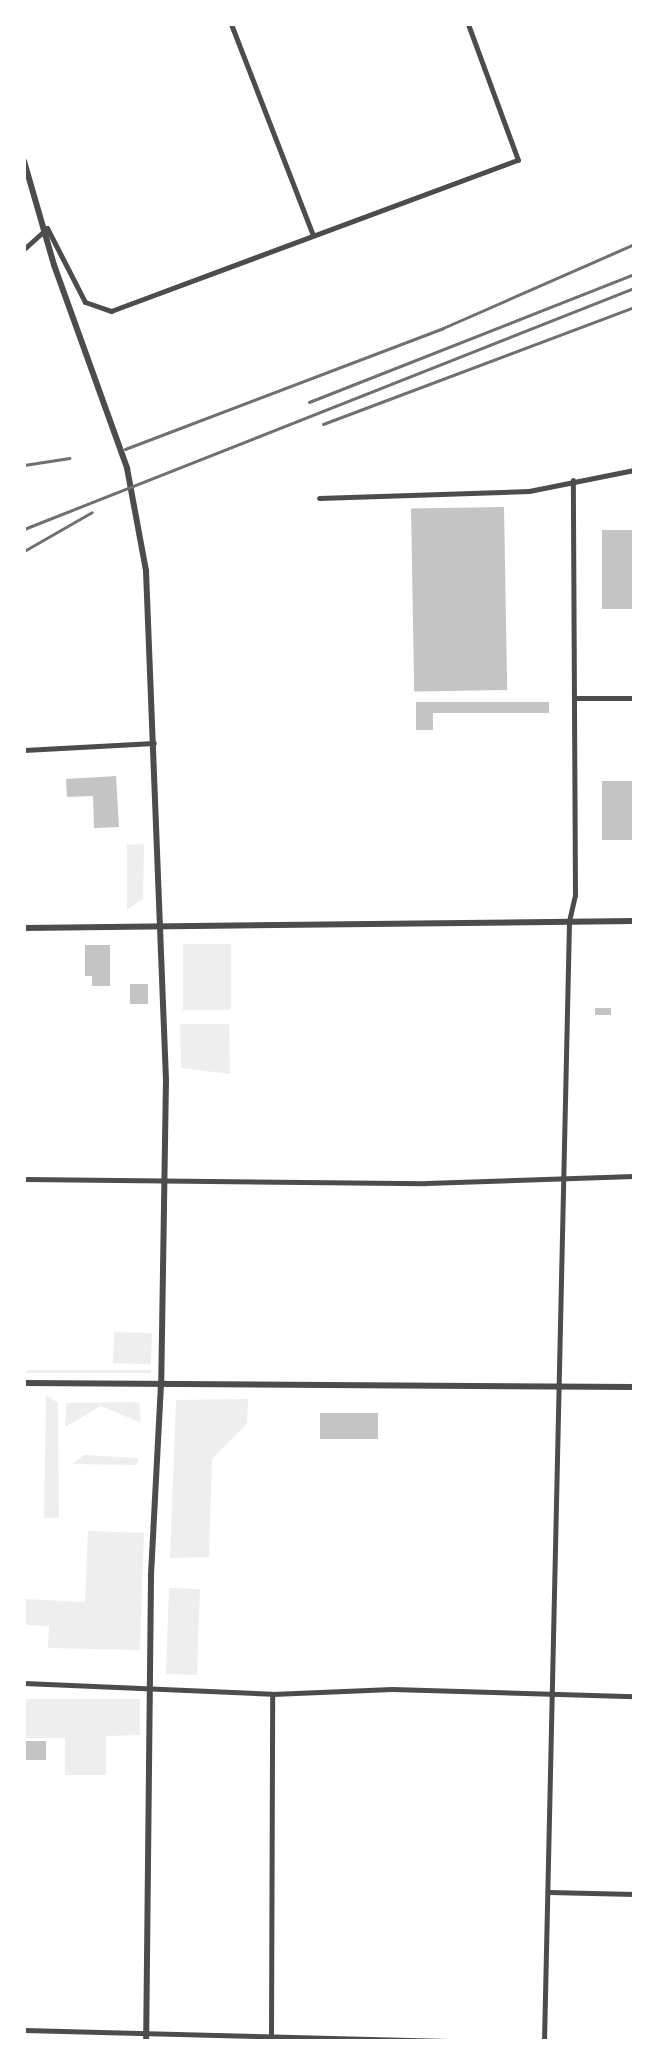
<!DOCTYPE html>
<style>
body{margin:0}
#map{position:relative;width:658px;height:2065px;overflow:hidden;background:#fff;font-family:Literata,serif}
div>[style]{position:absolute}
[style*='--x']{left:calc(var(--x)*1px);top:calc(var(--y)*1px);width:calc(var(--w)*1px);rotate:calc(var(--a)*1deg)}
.green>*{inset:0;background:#eee;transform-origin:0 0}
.building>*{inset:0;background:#c4c4c4;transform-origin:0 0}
.minor>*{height:5px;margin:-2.5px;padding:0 2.5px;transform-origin:2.5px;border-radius:2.5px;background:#4c4c4c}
.tertiary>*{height:6px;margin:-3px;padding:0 3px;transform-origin:3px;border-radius:3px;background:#4c4c4c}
.rail>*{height:3px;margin:-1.5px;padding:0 1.5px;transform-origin:1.5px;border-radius:1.5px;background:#707070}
span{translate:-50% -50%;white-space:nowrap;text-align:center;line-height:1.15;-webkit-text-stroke:6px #fff;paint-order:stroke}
.frame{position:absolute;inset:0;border:26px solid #fff;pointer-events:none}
</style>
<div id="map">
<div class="green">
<i style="clip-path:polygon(144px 844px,143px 899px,127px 910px,127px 845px)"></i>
<i style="left:183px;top:944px;width:48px;height:66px"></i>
<i style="clip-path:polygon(180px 1024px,229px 1024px,230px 1074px,181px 1068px)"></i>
<i style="left:114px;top:1332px;width:38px;height:31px;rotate:2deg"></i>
<i style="left:24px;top:1370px;width:127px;height:3px"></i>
<i style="clip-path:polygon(46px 1395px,58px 1403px,59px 1518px,44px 1518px)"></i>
<i style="clip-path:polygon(248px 1399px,247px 1424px,212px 1459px,209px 1557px,170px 1558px,176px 1400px)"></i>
<i style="clip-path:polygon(139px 1402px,141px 1423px,101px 1406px,65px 1427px,66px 1403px)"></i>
<i style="clip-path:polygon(84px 1455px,138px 1458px,137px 1465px,72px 1464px)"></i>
<i style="clip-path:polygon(88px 1531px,144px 1533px,140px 1650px,48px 1648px,49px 1626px,24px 1625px,24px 1599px,85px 1602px)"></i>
<i style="left:169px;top:1588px;width:31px;height:86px;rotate:2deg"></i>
<i style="clip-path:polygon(24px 1699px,140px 1699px,140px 1735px,106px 1736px,106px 1775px,65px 1775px,65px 1738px,24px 1738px)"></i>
</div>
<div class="building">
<i style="left:504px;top:507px;width:183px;height:93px;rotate:89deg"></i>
<i style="left:634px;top:530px;width:79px;height:32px;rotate:90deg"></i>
<i style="clip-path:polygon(416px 702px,549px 702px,549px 713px,433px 713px,433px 730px,416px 730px)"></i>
<i style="clip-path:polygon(116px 776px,119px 827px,94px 828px,93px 796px,67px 797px,66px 779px)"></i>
<i style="left:602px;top:781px;width:32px;height:59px"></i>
<i style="clip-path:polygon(85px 945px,110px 945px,110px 986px,92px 986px,92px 976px,85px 976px)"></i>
<i style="left:148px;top:984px;width:20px;height:18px;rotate:90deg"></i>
<i style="left:611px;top:1008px;width:7px;height:16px;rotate:90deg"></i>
<i style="left:320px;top:1413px;width:58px;height:26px"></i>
<i style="left:24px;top:1741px;width:22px;height:19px"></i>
</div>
<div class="minor">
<i style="--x:231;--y:24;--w:226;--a:68.8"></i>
<i style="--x:24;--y:249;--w:31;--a:-42"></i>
<i style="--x:47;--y:228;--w:83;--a:62.8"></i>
<i style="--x:85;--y:302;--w:28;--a:19"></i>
<i style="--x:111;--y:311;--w:434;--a:-20.4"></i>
<i style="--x:518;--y:160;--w:145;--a:-110.2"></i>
<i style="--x:319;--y:498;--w:210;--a:-1.9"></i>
<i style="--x:529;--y:491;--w:107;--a:-11.3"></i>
<i style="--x:575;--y:698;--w:59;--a:0"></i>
<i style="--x:24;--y:750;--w:130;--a:-3.1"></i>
<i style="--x:24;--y:1179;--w:402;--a:0.6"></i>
<i style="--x:426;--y:1183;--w:208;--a:-1.9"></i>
<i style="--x:24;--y:1683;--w:248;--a:2.5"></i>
<i style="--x:272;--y:1694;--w:120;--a:-2.4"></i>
<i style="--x:392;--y:1689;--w:242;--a:1.7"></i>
<i style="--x:549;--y:1892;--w:85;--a:1.3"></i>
<i style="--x:24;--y:2030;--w:434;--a:1.5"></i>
<i style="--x:271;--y:2036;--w:342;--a:-89.8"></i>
<i style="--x:544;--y:2041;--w:1120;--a:-88.72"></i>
<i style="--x:569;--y:921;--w:27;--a:-77"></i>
<i style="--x:575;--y:895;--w:415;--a:-90.3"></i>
</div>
<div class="tertiary">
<i style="--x:24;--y:161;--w:108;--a:73.9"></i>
<i style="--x:54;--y:265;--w:216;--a:70.2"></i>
<i style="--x:127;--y:468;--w:105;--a:79.5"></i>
<i style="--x:146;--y:571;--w:508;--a:87.75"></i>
<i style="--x:166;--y:1079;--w:305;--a:90.9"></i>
<i style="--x:161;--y:1384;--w:193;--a:93"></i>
<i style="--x:151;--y:1577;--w:464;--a:90.6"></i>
<i style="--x:24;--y:928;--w:610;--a:-0.66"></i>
<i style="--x:24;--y:1383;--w:610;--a:0.38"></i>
</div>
<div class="rail">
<i style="--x:309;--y:402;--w:349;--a:-21.5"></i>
<i style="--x:323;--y:424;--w:332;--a:-20.6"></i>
<i style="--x:125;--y:449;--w:340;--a:-20.8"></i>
<i style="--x:443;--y:328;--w:209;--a:-23.7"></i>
<i style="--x:24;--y:465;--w:46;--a:-8.8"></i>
<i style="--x:24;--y:529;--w:656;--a:-21.56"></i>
<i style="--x:24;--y:551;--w:78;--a:-29.8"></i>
</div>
<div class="frame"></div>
</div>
